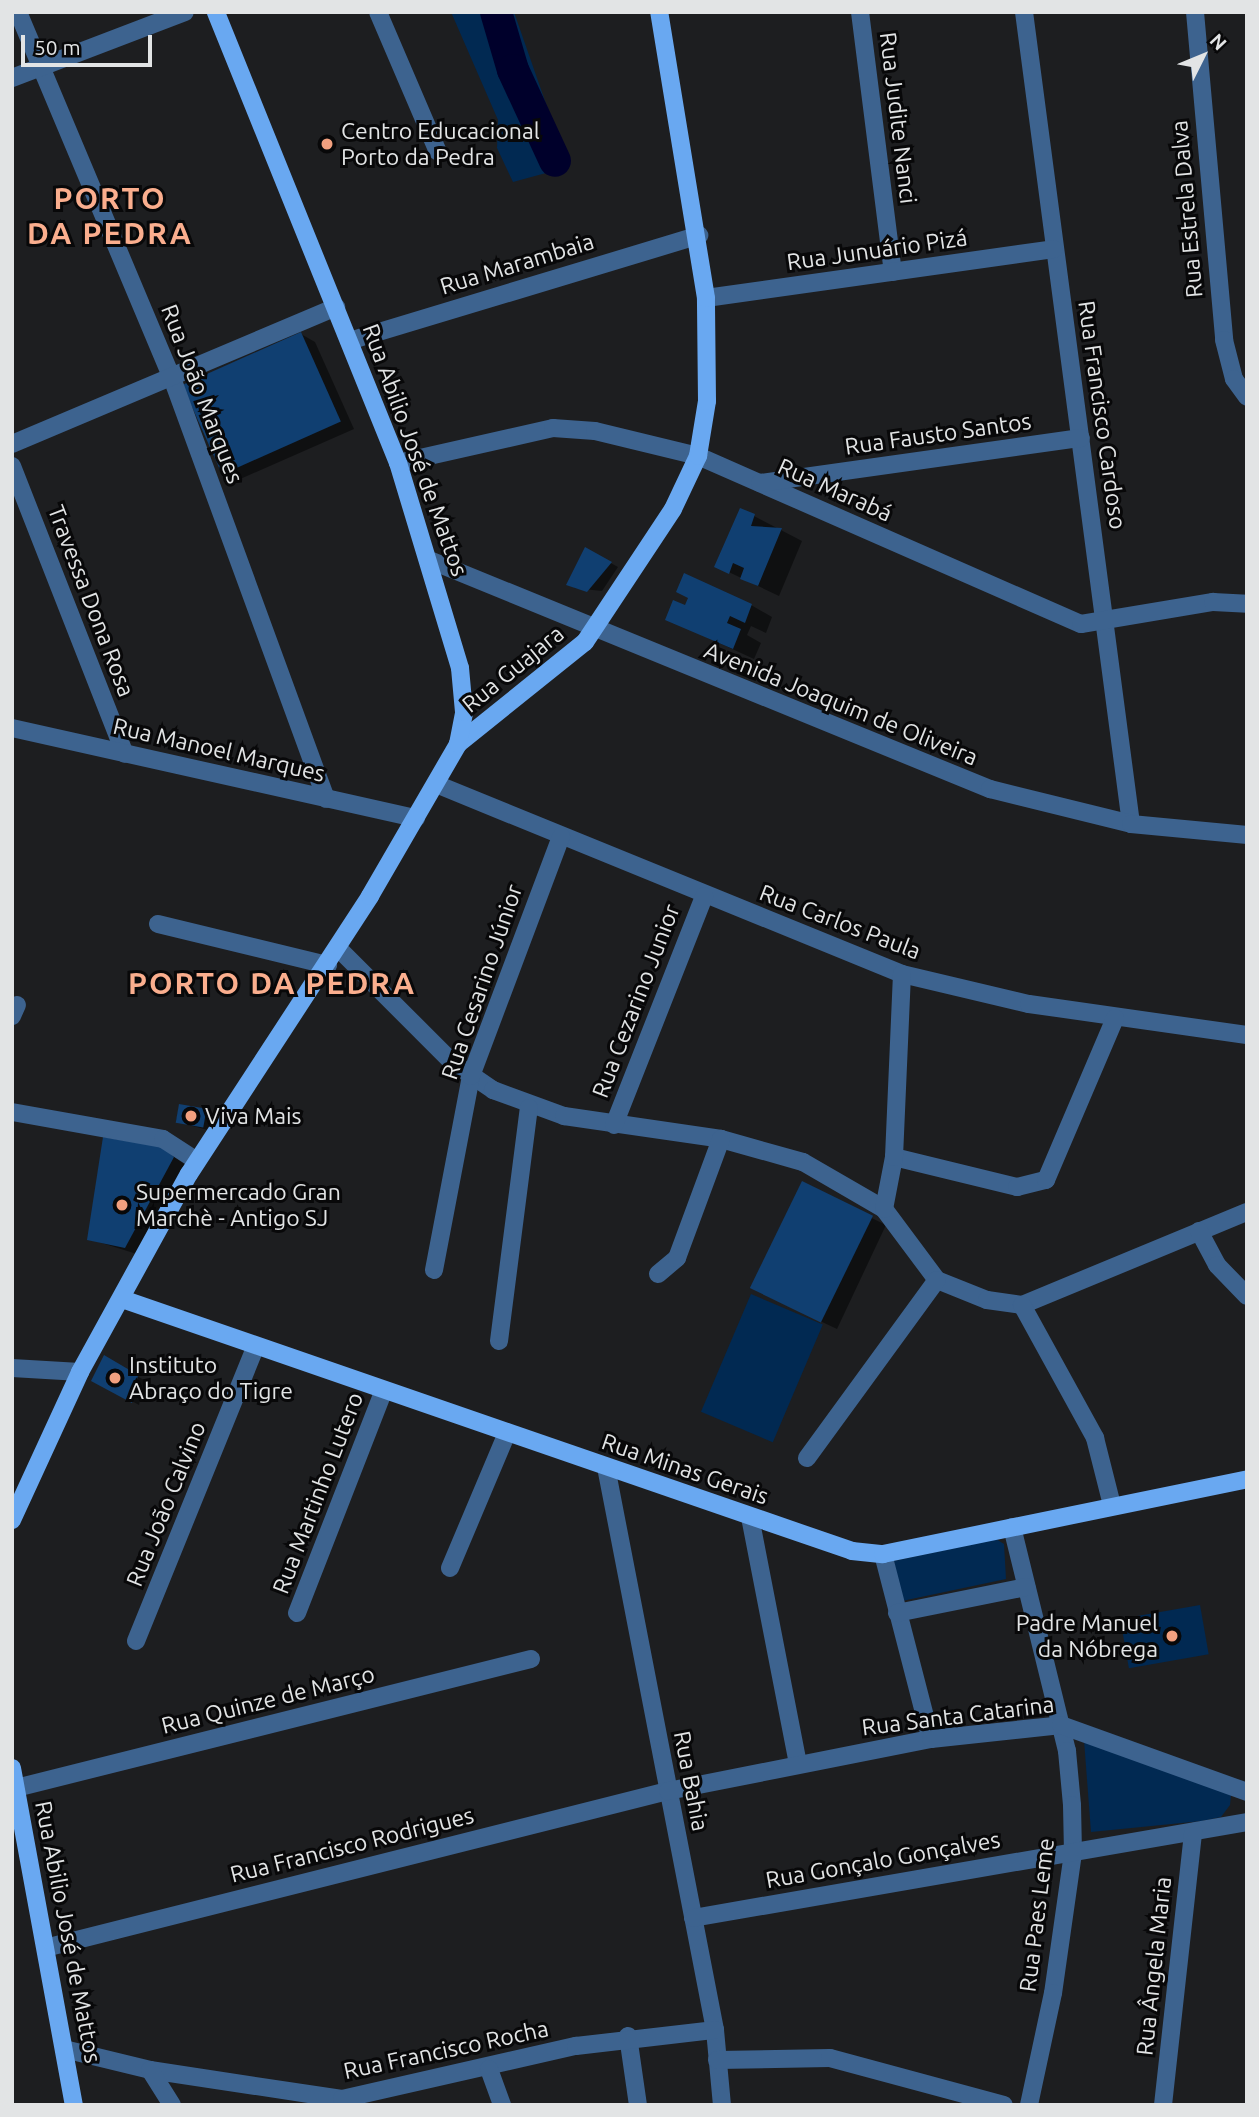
<!DOCTYPE html>
<meta charset="utf-8">
<style>
body{margin:0}
#map{position:relative;width:1259px;height:2117px;overflow:hidden;background:#1d1e20;font-family:Ubuntu,sans-serif}
div>[style]{position:absolute}
[style*='--x']{left:calc(var(--x)*1px);top:calc(var(--y)*1px);width:calc(var(--w)*1px);rotate:calc(var(--a)*1deg)}
.green>*{inset:0;background:#012952;transform-origin:0 0}
.shadow>*{inset:0;background:#0007;transform-origin:0 0}
.river>*{height:32px;margin:-16px;padding:0 16px;transform-origin:16px;border-radius:16px;background:#00002b}
.building>*{inset:0;background:#103f71;transform-origin:0 0}
.minor>*{height:18px;margin:-9px;padding:0 9px;transform-origin:9px;border-radius:9px;background:#3d638f}
.major>*{height:18px;margin:-9px;padding:0 9px;transform-origin:9px;border-radius:9px;background:#69a8f1}
.dots>*{width:19px;height:19px;translate:-50% -50%;box-sizing:border-box;border:4px solid #080809;border-radius:50%}
span{translate:-50% -50%;white-space:nowrap;text-align:center;line-height:1.15;-webkit-text-stroke:6px #080809;paint-order:stroke}
.street-label{font-size:23px;color:#e2e4e5}
.poi-label{font-size:23px;color:#e2e4e5}
.left{translate:0 -50%;text-align:left}
.right{translate:-100% -50%;text-align:right}
.district-label{font-size:30px;color:#faae8e;font-weight:700;letter-spacing:2px}
.frame{position:absolute;inset:0;border:14px solid #e2e4e5;pointer-events:none}
.north{position:absolute;left:1168px;top:21px;width:70px;height:70px;-webkit-text-stroke:5px #080809;paint-order:stroke;rotate:47deg;font-size:19px;font-weight:700;line-height:28px;text-align:center;color:#e2e4e5}
.north::after{content:'';display:block;margin:auto;width:24px;height:32px;background:#e2e4e5;clip-path:polygon(50% 0,100% 100%,50% 72%,0 100%)}
.scale{position:absolute;left:21px;top:35px;width:131px;height:32px;box-sizing:border-box;border:4px solid #e2e4e5;border-top:0;padding-left:9px;font-size:21px;line-height:24px;white-space:nowrap;color:#e2e4e5;-webkit-text-stroke:5px #080809;paint-order:stroke}
</style>
<div id="map">
<div class="green">
<i style="clip-path:polygon(451px 12px,514px 12px,560px 144px,557px 170px,513px 182px,497px 148px,498px 120px)"></i>
<i style="left:751px;top:1294px;width:78px;height:128px;rotate:23deg"></i>
<i style="clip-path:polygon(996px 1539px,1004px 1544px,1006px 1579px,902px 1601px,894px 1561px)"></i>
<i style="left:1200px;top:1605px;width:50px;height:81px;rotate:80deg"></i>
<i style="clip-path:polygon(1084px 1740px,1231px 1795px,1230px 1805px,1221px 1817px,1202px 1821px,1091px 1832px)"></i>
</div>
<div class="shadow">
<i style="clip-path:polygon(301px 334px,315px 342px,354px 429px,238px 480px,224px 472px)"></i>
<i style="clip-path:polygon(754px 516px,802px 541px,779px 596px,716px 566px)"></i>
<i style="clip-path:polygon(585px 549px,618px 567px,602px 591px,574px 588px)"></i>
<i style="clip-path:polygon(751px 605px,772px 617px,766px 633px,751px 626px,747px 635px,761px 643px,754px 659px,667px 619px,686px 607px)"></i>
<i style="left:180px;top:1106px;width:34px;height:16px;rotate:15deg"></i>
<i style="clip-path:polygon(162px 1148px,187px 1166px,140px 1255px,89px 1239px)"></i>
<i style="clip-path:polygon(802px 1184px,886px 1225px,837px 1329px,767px 1296px)"></i>
<i style="clip-path:polygon(104px 1358px,144px 1380px,139px 1405px,94px 1380px)"></i>
</div>
<div class="river">
<i style="--x:496;--y:12;--w:60;--a:73.7"></i>
<i style="--x:513;--y:70;--w:100;--a:65.2"></i>
</div>
<div class="building">
<i style="left:301px;top:332px;width:98px;height:130px;rotate:66deg"></i>
<i style="clip-path:polygon(740px 508px,755px 514px,751px 526px,782px 528px,758px 586px,740px 579px,744px 568px,733px 563px,729px 574px,714px 567px)"></i>
<i style="clip-path:polygon(585px 547px,612px 562px,587px 592px,566px 585px)"></i>
<i style="clip-path:polygon(684px 573px,752px 604px,745px 623px,730px 616px,727px 623px,741px 629px,733px 649px,665px 620px,673px 600px,685px 605px,688px 598px,676px 592px)"></i>
<i style="left:179px;top:1104px;width:28px;height:19px;rotate:10deg"></i>
<i style="clip-path:polygon(103px 1137px,163px 1147px,174px 1157px,125px 1248px,87px 1240px)"></i>
<i style="left:802px;top:1181px;width:79px;height:119px;rotate:26deg"></i>
<i style="clip-path:polygon(104px 1355px,138px 1375px,132px 1403px,91px 1381px)"></i>
</div>
<div class="minor">
<i style="--x:18;--y:12;--w:397;--a:67.2"></i>
<i style="--x:172;--y:378;--w:448;--a:69.9"></i>
<i style="--x:378;--y:12;--w:152;--a:66.8"></i>
<i style="--x:860;--y:12;--w:262;--a:82.8"></i>
<i style="--x:1024;--y:12;--w:819;--a:82.49"></i>
<i style="--x:1195;--y:12;--w:329;--a:84.9"></i>
<i style="--x:1224;--y:340;--w:40;--a:75.6"></i>
<i style="--x:1234;--y:379;--w:22;--a:54"></i>
<i style="--x:12;--y:78;--w:185;--a:-20.9"></i>
<i style="--x:706;--y:298;--w:351;--a:-8"></i>
<i style="--x:349;--y:341;--w:366;--a:-16.8"></i>
<i style="--x:12;--y:444;--w:352;--a:-22.9"></i>
<i style="--x:398;--y:463;--w:159;--a:-12.7"></i>
<i style="--x:553;--y:428;--w:42;--a:4.1"></i>
<i style="--x:595;--y:431;--w:106;--a:13.6"></i>
<i style="--x:698;--y:456;--w:418;--a:23.7"></i>
<i style="--x:1081;--y:624;--w:134;--a:-9.5"></i>
<i style="--x:1213;--y:602;--w:34;--a:3"></i>
<i style="--x:12;--y:466;--w:309;--a:68.6"></i>
<i style="--x:760;--y:483;--w:324;--a:-8"></i>
<i style="--x:432;--y:561;--w:603;--a:22.23"></i>
<i style="--x:990;--y:789;--w:145;--a:13.9"></i>
<i style="--x:1131;--y:824;--w:117;--a:5.4"></i>
<i style="--x:12;--y:728;--w:414;--a:12.6"></i>
<i style="--x:436;--y:784;--w:503;--a:22.18"></i>
<i style="--x:902;--y:974;--w:130;--a:13.3"></i>
<i style="--x:1029;--y:1004;--w:220;--a:8.1"></i>
<i style="--x:158;--y:924;--w:175;--a:13.6"></i>
<i style="--x:338;--y:948;--w:161;--a:45"></i>
<i style="--x:452;--y:1062;--w:50;--a:34.3"></i>
<i style="--x:493;--y:1090;--w:76;--a:20.1"></i>
<i style="--x:564;--y:1116;--w:159;--a:8.3"></i>
<i style="--x:721;--y:1139;--w:85;--a:15.7"></i>
<i style="--x:803;--y:1162;--w:94;--a:30.1"></i>
<i style="--x:884;--y:1209;--w:89;--a:53.3"></i>
<i style="--x:937;--y:1280;--w:54;--a:21.8"></i>
<i style="--x:987;--y:1300;--w:35;--a:8"></i>
<i style="--x:1022;--y:1305;--w:243;--a:-22.5"></i>
<i style="--x:12;--y:1016;--w:12;--a:-66"></i>
<i style="--x:12;--y:1112;--w:153;--a:10.1"></i>
<i style="--x:163;--y:1139;--w:40;--a:32.9"></i>
<i style="--x:614;--y:1125;--w:246;--a:-68.5"></i>
<i style="--x:894;--y:1157;--w:127;--a:13.7"></i>
<i style="--x:1017;--y:1187;--w:30;--a:-14"></i>
<i style="--x:1046;--y:1180;--w:176;--a:-66.9"></i>
<i style="--x:884;--y:1209;--w:53;--a:-79.1"></i>
<i style="--x:894;--y:1157;--w:183;--a:-87.5"></i>
<i style="--x:1199;--y:1231;--w:38;--a:62"></i>
<i style="--x:1217;--y:1265;--w:43;--a:45.9"></i>
<i style="--x:434;--y:1270;--w:197;--a:-79.2"></i>
<i style="--x:471;--y:1076;--w:256;--a:-69.4"></i>
<i style="--x:658;--y:1274;--w:25;--a:-40"></i>
<i style="--x:677;--y:1258;--w:127;--a:-69.7"></i>
<i style="--x:1022;--y:1305;--w:152;--a:61.2"></i>
<i style="--x:1095;--y:1438;--w:69;--a:75.8"></i>
<i style="--x:499;--y:1341;--w:235;--a:-82.7"></i>
<i style="--x:12;--y:1368;--w:68;--a:3.4"></i>
<i style="--x:807;--y:1458;--w:220;--a:-53.9"></i>
<i style="--x:606;--y:1467;--w:573;--a:79.04"></i>
<i style="--x:715;--y:2030;--w:75;--a:84.7"></i>
<i style="--x:750;--y:1517;--w:251;--a:79"></i>
<i style="--x:1012;--y:1527;--w:231;--a:76.2"></i>
<i style="--x:1067;--y:1751;--w:54;--a:84.7"></i>
<i style="--x:1072;--y:1805;--w:48;--a:88.8"></i>
<i style="--x:1073;--y:1853;--w:141;--a:98.1"></i>
<i style="--x:1053;--y:1993;--w:115;--a:102.1"></i>
<i style="--x:883;--y:1554;--w:191;--a:75.5"></i>
<i style="--x:450;--y:1568;--w:147;--a:-67.1"></i>
<i style="--x:297;--y:1613;--w:239;--a:-68.7"></i>
<i style="--x:897;--y:1613;--w:132;--a:-11.4"></i>
<i style="--x:136;--y:1641;--w:318;--a:-67.9"></i>
<i style="--x:12;--y:1789;--w:535;--a:-14.06"></i>
<i style="--x:693;--y:1918;--w:562;--a:-9.83"></i>
<i style="--x:49;--y:1947;--w:638;--a:-14.15"></i>
<i style="--x:668;--y:1791;--w:268;--a:-11.2"></i>
<i style="--x:931;--y:1739;--w:131;--a:-6.1"></i>
<i style="--x:1061;--y:1725;--w:198;--a:19.8"></i>
<i style="--x:628;--y:2036;--w:70;--a:81.8"></i>
<i style="--x:64;--y:2049;--w:89;--a:13.7"></i>
<i style="--x:150;--y:2070;--w:194;--a:8.6"></i>
<i style="--x:342;--y:2099;--w:240;--a:-12.8"></i>
<i style="--x:576;--y:2046;--w:140;--a:-6.6"></i>
<i style="--x:717;--y:2060;--w:113;--a:-1"></i>
<i style="--x:830;--y:2058;--w:180;--a:15.1"></i>
<i style="--x:489;--y:2069;--w:38;--a:70"></i>
<i style="--x:150;--y:2070;--w:41;--a:57.8"></i>
<i style="--x:1163;--y:2105;--w:275;--a:-83.7"></i>
</div>
<div class="major">
<i style="--x:458;--y:744;--w:163;--a:-38.8"></i>
<i style="--x:585;--y:642;--w:159;--a:-56.5"></i>
<i style="--x:673;--y:509;--w:59;--a:-64.7"></i>
<i style="--x:698;--y:456;--w:56;--a:-80.7"></i>
<i style="--x:707;--y:401;--w:103;--a:-90.6"></i>
<i style="--x:706;--y:298;--w:290;--a:-99.3"></i>
<i style="--x:122;--y:1299;--w:772;--a:19.04"></i>
<i style="--x:852;--y:1551;--w:31;--a:6"></i>
<i style="--x:883;--y:1554;--w:372;--a:-11.6"></i>
<i style="--x:12;--y:1520;--w:163;--a:-65.3"></i>
<i style="--x:80;--y:1372;--w:226;--a:-61.2"></i>
<i style="--x:189;--y:1174;--w:332;--a:-56.9"></i>
<i style="--x:370;--y:896;--w:176;--a:-59.9"></i>
<i style="--x:458;--y:744;--w:33;--a:-79"></i>
<i style="--x:464;--y:712;--w:44;--a:-95.2"></i>
<i style="--x:460;--y:668;--w:214;--a:-106.8"></i>
<i style="--x:398;--y:463;--w:486;--a:-112"></i>
<i style="--x:12;--y:1768;--w:343;--a:79.6"></i>
</div>
<div class="dots">
<i style="left:327px;top:144px;background:#f2a07f"></i>
<i style="left:191px;top:1116px;background:#f2a07f"></i>
<i style="left:122px;top:1205px;background:#f2a07f"></i>
<i style="left:115px;top:1378px;background:#f2a07f"></i>
<i style="left:1172px;top:1636px;background:#f2a07f"></i>
</div>
<div class="street-label">
<span style="left:898px;top:118px;rotate:83deg">Rua Judite Nanci</span>
<span style="left:1187px;top:209px;rotate:-95deg">Rua Estrela Dalva</span>
<span style="left:877px;top:250px;rotate:-8deg">Rua Junuário Pizá</span>
<span style="left:517px;top:264px;rotate:-17deg">Rua Marambaia</span>
<span style="left:202px;top:394px;rotate:69deg">Rua João Marques</span>
<span style="left:1102px;top:415px;rotate:82deg">Rua Francisco Cardoso</span>
<span style="left:938px;top:434px;rotate:-8deg">Rua Fausto Santos</span>
<span style="left:415px;top:450px;rotate:70deg">Rua Abilio José de Mattos</span>
<span style="left:835px;top:490px;rotate:24deg">Rua Marabá</span>
<span style="left:91px;top:601px;rotate:69deg">Travessa Dona Rosa</span>
<span style="left:513px;top:669px;rotate:-39deg">Rua Guajara</span>
<span style="left:841px;top:704px;rotate:22deg">Avenida Joaquim de Oliveira</span>
<span style="left:219px;top:750px;rotate:13deg">Rua Manoel Marques</span>
<span style="left:840px;top:922px;rotate:21deg">Rua Carlos Paula</span>
<span style="left:482px;top:982px;rotate:-71deg">Rua Cesarino Júnior</span>
<span style="left:636px;top:1001px;rotate:-69deg">Rua Cezarino Junior</span>
<span style="left:685px;top:1469px;rotate:19deg">Rua Minas Gerais</span>
<span style="left:318px;top:1493px;rotate:-69deg">Rua Martinho Lutero</span>
<span style="left:166px;top:1504px;rotate:-68deg">Rua João Calvino</span>
<span style="left:268px;top:1700px;rotate:-14deg">Rua Quinze de Março</span>
<span style="left:958px;top:1716px;rotate:-7deg">Rua Santa Catarina</span>
<span style="left:691px;top:1781px;rotate:79deg">Rua Bahia</span>
<span style="left:352px;top:1845px;rotate:-14deg">Rua Francisco Rodrigues</span>
<span style="left:883px;top:1860px;rotate:-10deg">Rua Gonçalo Gonçalves</span>
<span style="left:1037px;top:1915px;rotate:-83deg">Rua Paes Leme</span>
<span style="left:68px;top:1932px;rotate:79deg">Rua Abilio José de Mattos</span>
<span style="left:1154px;top:1966px;rotate:-84deg">Rua Ângela Maria</span>
<span style="left:446px;top:2050px;rotate:-12deg">Rua Francisco Rocha</span>
</div>
<div class="poi-label">
<span class="left" style="left:341px;top:144px">Centro Educacional<br>Porto da Pedra</span>
<span class="left" style="left:205px;top:1116px">Viva Mais</span>
<span class="left" style="left:136px;top:1205px">Supermercado Gran<br>Marchè - Antigo SJ</span>
<span class="left" style="left:129px;top:1378px">Instituto<br>Abraço do Tigre</span>
<span class="right" style="left:1158px;top:1636px">Padre Manuel<br>da Nóbrega</span>
</div>
<div class="district-label">
<span style="left:110px;top:215px">PORTO<br>DA PEDRA</span>
<span style="left:272px;top:983px">PORTO DA PEDRA</span>
</div>
<div class="frame"></div>
<div class="north">N</div>
<div class="scale">50 m</div>
</div>
